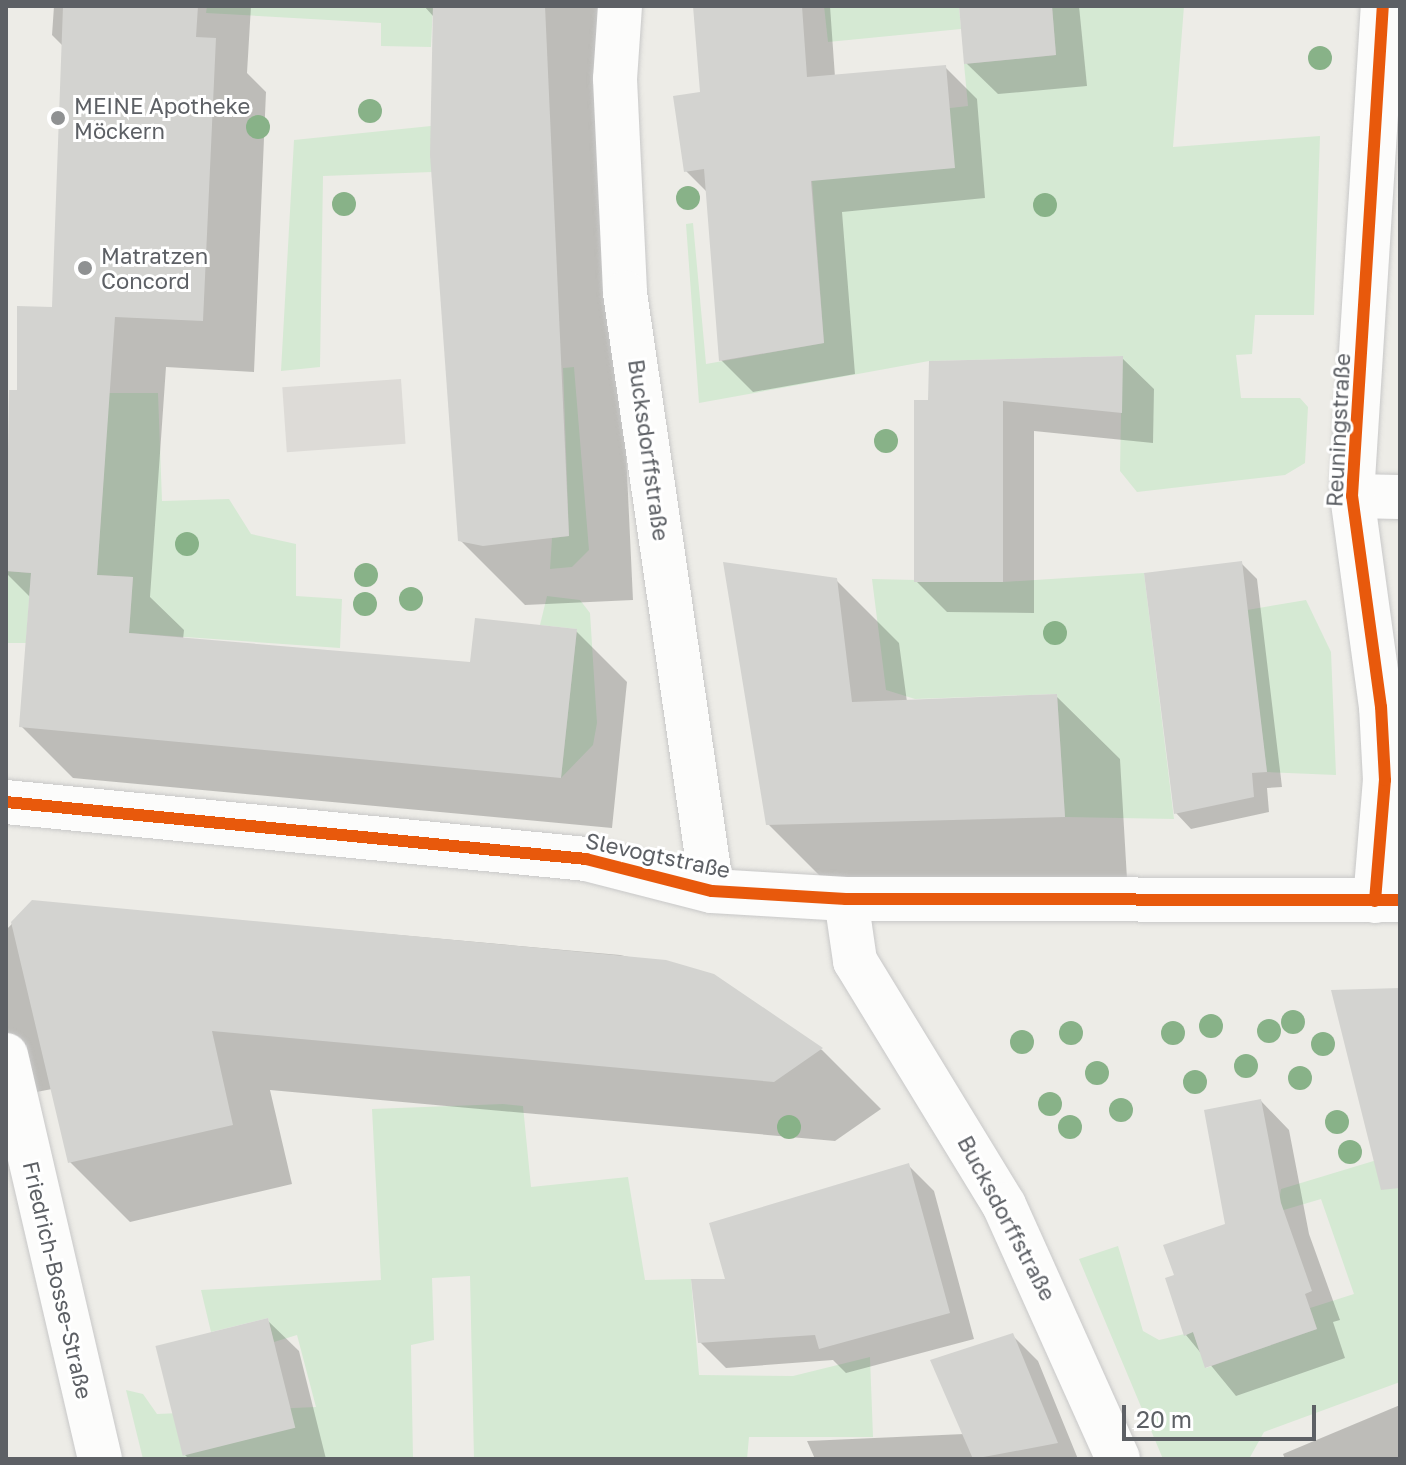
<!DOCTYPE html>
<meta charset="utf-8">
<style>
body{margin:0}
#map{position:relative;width:1406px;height:1465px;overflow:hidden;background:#edece7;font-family:"Golos Text",sans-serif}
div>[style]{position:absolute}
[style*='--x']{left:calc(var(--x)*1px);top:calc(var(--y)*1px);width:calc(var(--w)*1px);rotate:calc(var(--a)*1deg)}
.industrial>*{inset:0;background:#dddbd7;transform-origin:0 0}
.green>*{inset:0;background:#d5e9d3}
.shadow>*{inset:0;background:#0003}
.building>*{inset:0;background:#d3d3d0;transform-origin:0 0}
.roads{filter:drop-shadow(0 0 2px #c8c8c8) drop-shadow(0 0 2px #c8c8c8)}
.minor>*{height:44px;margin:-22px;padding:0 22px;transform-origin:22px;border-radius:22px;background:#fcfcfb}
.cycleway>*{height:12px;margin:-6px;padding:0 6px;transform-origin:6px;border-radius:6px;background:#e8590c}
.trees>*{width:24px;height:24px;margin:-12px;border-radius:50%;background:#88b288}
.dots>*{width:22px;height:22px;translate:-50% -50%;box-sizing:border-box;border:4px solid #fff;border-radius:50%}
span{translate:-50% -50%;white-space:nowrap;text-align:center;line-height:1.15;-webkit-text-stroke:6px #fff;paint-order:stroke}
.poi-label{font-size:22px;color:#5d6065}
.left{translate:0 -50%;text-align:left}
.street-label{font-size:22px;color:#5d6065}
.frame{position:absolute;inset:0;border:8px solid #5d6065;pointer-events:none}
.scale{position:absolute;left:1122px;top:1405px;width:194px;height:36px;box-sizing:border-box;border:4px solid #5d6065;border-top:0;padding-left:10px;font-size:24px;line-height:28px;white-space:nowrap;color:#5d6065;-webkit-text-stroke:6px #fff;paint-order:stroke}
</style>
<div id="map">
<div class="industrial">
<i style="left:401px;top:379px;width:65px;height:119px;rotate:86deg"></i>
</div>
<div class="green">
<i style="clip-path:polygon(207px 6px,433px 6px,431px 47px,381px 46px,381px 23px,206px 13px)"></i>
<i style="clip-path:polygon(824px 6px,959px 6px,961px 29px,828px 42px)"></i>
<i style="clip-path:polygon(1052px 6px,1184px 6px,1173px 147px,1320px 136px,1314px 315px,1255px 315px,1252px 354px,1236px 355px,1241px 398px,1300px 398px,1308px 407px,1305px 463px,1285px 475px,1137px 492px,1120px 471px,1122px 356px,929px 361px,699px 403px,686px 224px,693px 223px,706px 364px,824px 343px,812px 181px,950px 108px,968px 106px,964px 64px,1056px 55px)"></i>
<i style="clip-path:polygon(431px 126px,432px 172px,323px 176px,320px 367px,281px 371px,294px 140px)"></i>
<i style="clip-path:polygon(574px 367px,589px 550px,572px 567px,550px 569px,552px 538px,569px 536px,563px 368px)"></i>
<i style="clip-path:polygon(109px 393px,158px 393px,162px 501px,229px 499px,251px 534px,296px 544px,296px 596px,342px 599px,340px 648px,129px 633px,133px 577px,97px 575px)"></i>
<i style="clip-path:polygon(6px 571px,31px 573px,26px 643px,6px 643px)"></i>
<i style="clip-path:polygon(1144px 573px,1174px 819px,1065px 817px,1057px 694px,915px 699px,886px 690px,872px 579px,1003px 582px)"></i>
<i style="clip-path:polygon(547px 596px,580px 600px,590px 613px,597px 723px,593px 745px,561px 778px,577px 629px,540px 625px)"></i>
<i style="clip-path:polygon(1306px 600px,1331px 652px,1336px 775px,1267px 772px,1247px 610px)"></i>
<i style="clip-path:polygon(503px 1104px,523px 1106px,531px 1187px,628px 1177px,645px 1280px,691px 1279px,699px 1375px,793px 1376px,870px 1357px,873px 1437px,749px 1437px,747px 1459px,474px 1459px,470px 1276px,432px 1278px,434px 1340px,411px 1345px,413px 1459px,143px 1459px,126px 1390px,143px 1394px,157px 1414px,316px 1407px,297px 1335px,274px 1342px,268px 1318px,211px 1332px,201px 1290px,381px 1280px,372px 1109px)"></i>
<i style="clip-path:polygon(1400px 1153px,1400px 1382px,1264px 1432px,1249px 1459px,1163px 1459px,1079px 1259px,1118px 1246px,1143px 1331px,1159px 1340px,1193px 1332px,1206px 1368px,1317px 1329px,1310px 1308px,1354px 1294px,1321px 1199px,1277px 1212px,1281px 1189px)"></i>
</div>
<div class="shadow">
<i style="clip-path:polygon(54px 6px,251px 6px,247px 73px,266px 92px,254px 372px,166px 367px,150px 597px,184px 630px,183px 640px,472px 664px,576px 631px,627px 682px,612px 828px,73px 778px,21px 726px,31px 598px,6px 573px,11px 392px,19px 392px,54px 309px,63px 46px,52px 35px)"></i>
<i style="clip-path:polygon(424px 6px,613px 6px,608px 70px,633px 600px,525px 605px,460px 540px,433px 16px)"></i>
<i style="clip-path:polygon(695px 6px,830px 6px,835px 77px,945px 67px,977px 99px,985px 198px,842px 212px,855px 374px,753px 392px,721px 360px,708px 193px,686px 171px,703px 93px)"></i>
<i style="clip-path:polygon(961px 6px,1079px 6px,1087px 86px,998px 94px,966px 63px)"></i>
<i style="clip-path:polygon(1122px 358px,1154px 389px,1153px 443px,1034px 431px,1034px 613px,947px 612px,916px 581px,930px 403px)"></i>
<i style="clip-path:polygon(1241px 563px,1257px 579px,1282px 787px,1267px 788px,1269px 812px,1191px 829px,1176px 813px)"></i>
<i style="clip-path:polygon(836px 580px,899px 643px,907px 702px,1056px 696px,1120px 759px,1127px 879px,831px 887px,768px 824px)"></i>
<i style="clip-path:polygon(33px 902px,620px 955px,713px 976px,822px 1050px,881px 1109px,835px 1141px,270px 1090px,292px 1184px,130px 1222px,70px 1162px,52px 1089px,6px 1098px,6px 930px)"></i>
<i style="clip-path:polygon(1261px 1101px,1289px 1130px,1309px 1234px,1340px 1320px,1333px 1322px,1345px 1358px,1236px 1396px,1186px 1335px,1176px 1276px,1228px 1225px)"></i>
<i style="clip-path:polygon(909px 1166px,934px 1191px,974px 1339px,846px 1373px,833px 1360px,726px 1368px,700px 1342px,727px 1281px)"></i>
<i style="clip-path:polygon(267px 1320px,299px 1351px,326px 1459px,189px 1459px,184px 1454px)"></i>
<i style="clip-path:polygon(1012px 1335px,1038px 1361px,1078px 1459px,815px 1459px,807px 1441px,964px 1434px)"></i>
<i style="clip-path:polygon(1400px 1405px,1400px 1459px,1285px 1459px,1283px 1454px)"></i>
</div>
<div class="building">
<i style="clip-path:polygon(63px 6px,198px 6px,196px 37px,216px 38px,203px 321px,115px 317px,97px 575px,133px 577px,129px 633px,470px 662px,475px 618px,577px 629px,561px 778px,19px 727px,31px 573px,6px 571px,9px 390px,17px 390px,17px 306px,52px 307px)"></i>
<i style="clip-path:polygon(433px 6px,545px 6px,569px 536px,483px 546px,458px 541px,430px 155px)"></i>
<i style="clip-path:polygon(693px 6px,802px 6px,807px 77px,946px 65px,955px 168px,811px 181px,824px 343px,719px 361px,704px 169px,684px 172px,673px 96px,700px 92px)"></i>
<i style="clip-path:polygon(959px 6px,1052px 6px,1056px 55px,964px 64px)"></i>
<i style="clip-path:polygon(1123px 356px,1122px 413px,1003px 401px,1003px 582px,914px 582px,914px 400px,928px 400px,929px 361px)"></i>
<i style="clip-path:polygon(1242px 561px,1267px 772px,1252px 773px,1254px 797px,1174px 814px,1144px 573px)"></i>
<i style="clip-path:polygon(723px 562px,837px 578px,852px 702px,1057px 694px,1065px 817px,766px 825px)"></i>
<i style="clip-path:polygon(32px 900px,666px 960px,714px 974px,823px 1048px,774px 1082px,212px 1031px,233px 1125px,68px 1163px,11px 922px)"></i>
<i style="clip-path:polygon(1400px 988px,1400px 1188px,1381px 1190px,1331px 990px)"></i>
<i style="clip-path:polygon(1261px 1099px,1281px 1203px,1312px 1291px,1305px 1294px,1317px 1329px,1205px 1368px,1193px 1332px,1184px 1336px,1165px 1278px,1174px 1275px,1163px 1245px,1225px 1224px,1204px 1110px)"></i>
<i style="clip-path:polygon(909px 1163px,950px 1313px,819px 1349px,815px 1335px,698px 1343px,691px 1279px,725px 1279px,709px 1223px)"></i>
<i style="left:268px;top:1318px;width:113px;height:116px;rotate:76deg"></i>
<i style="clip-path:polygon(1013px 1333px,1058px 1443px,973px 1459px,930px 1360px)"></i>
</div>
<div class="roads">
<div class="minor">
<i style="--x:620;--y:6;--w:73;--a:93.9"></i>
<i style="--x:615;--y:79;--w:214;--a:87.3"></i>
<i style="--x:625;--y:293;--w:604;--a:81.72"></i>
<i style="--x:1352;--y:496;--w:48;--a:1.2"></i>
<i style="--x:6;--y:802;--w:583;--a:5.61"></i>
<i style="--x:586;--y:859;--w:130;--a:14.3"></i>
<i style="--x:712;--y:891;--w:134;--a:3.4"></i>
<i style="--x:846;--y:899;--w:554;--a:0.1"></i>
<i style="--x:846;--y:899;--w:63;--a:81.7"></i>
<i style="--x:855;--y:961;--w:286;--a:58.6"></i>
<i style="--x:1004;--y:1205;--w:278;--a:65.8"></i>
<i style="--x:1375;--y:901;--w:121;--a:-85.3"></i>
<i style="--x:1385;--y:780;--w:73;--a:-93.1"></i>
<i style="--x:1381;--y:707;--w:213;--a:-97.8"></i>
<i style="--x:1352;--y:496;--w:491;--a:-86.4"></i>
<i style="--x:6;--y:1055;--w:415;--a:76.9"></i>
</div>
</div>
<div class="cycleway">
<i style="--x:6;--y:802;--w:583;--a:5.61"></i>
<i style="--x:586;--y:859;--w:130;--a:14.3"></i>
<i style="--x:712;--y:891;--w:134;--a:3.4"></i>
<i style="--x:846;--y:899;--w:554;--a:0.1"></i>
<i style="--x:1375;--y:901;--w:121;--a:-85.3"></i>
<i style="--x:1385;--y:780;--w:73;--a:-93.1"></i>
<i style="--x:1381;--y:707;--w:213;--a:-97.8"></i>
<i style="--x:1352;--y:496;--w:491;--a:-86.4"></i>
</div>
<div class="trees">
<i style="left:1320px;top:58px"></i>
<i style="left:370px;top:111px"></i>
<i style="left:258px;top:127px"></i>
<i style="left:688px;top:198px"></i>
<i style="left:344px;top:204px"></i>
<i style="left:1045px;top:205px"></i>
<i style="left:886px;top:441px"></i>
<i style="left:187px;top:544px"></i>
<i style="left:366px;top:575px"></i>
<i style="left:411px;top:599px"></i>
<i style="left:365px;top:604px"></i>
<i style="left:1055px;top:633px"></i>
<i style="left:1293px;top:1022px"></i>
<i style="left:1211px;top:1026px"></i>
<i style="left:1269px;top:1031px"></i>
<i style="left:1071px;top:1033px"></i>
<i style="left:1173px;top:1033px"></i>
<i style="left:1022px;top:1042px"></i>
<i style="left:1323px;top:1044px"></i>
<i style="left:1246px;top:1066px"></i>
<i style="left:1097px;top:1073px"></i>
<i style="left:1300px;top:1078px"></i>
<i style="left:1195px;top:1082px"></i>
<i style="left:1050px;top:1104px"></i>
<i style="left:1121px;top:1110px"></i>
<i style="left:1337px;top:1122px"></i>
<i style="left:789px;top:1127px"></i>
<i style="left:1070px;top:1127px"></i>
<i style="left:1350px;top:1152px"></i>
</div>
<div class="dots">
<i style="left:58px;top:118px;background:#8f9192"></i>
<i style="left:85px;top:268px;background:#8f9192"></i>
</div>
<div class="poi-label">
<span class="left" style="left:74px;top:118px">MEINE Apotheke<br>Möckern</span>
<span class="left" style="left:101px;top:268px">Matratzen<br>Concord</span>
</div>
<div class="street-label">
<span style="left:1338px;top:430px;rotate:-87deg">Reuningstraße</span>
<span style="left:649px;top:450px;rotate:82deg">Bucksdorffstraße</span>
<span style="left:658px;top:855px;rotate:12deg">Slevogtstraße</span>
<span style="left:1007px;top:1218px;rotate:62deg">Bucksdorffstraße</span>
<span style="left:58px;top:1280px;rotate:77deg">Friedrich-Bosse-Straße</span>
</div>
<div class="frame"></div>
<div class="scale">20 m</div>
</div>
